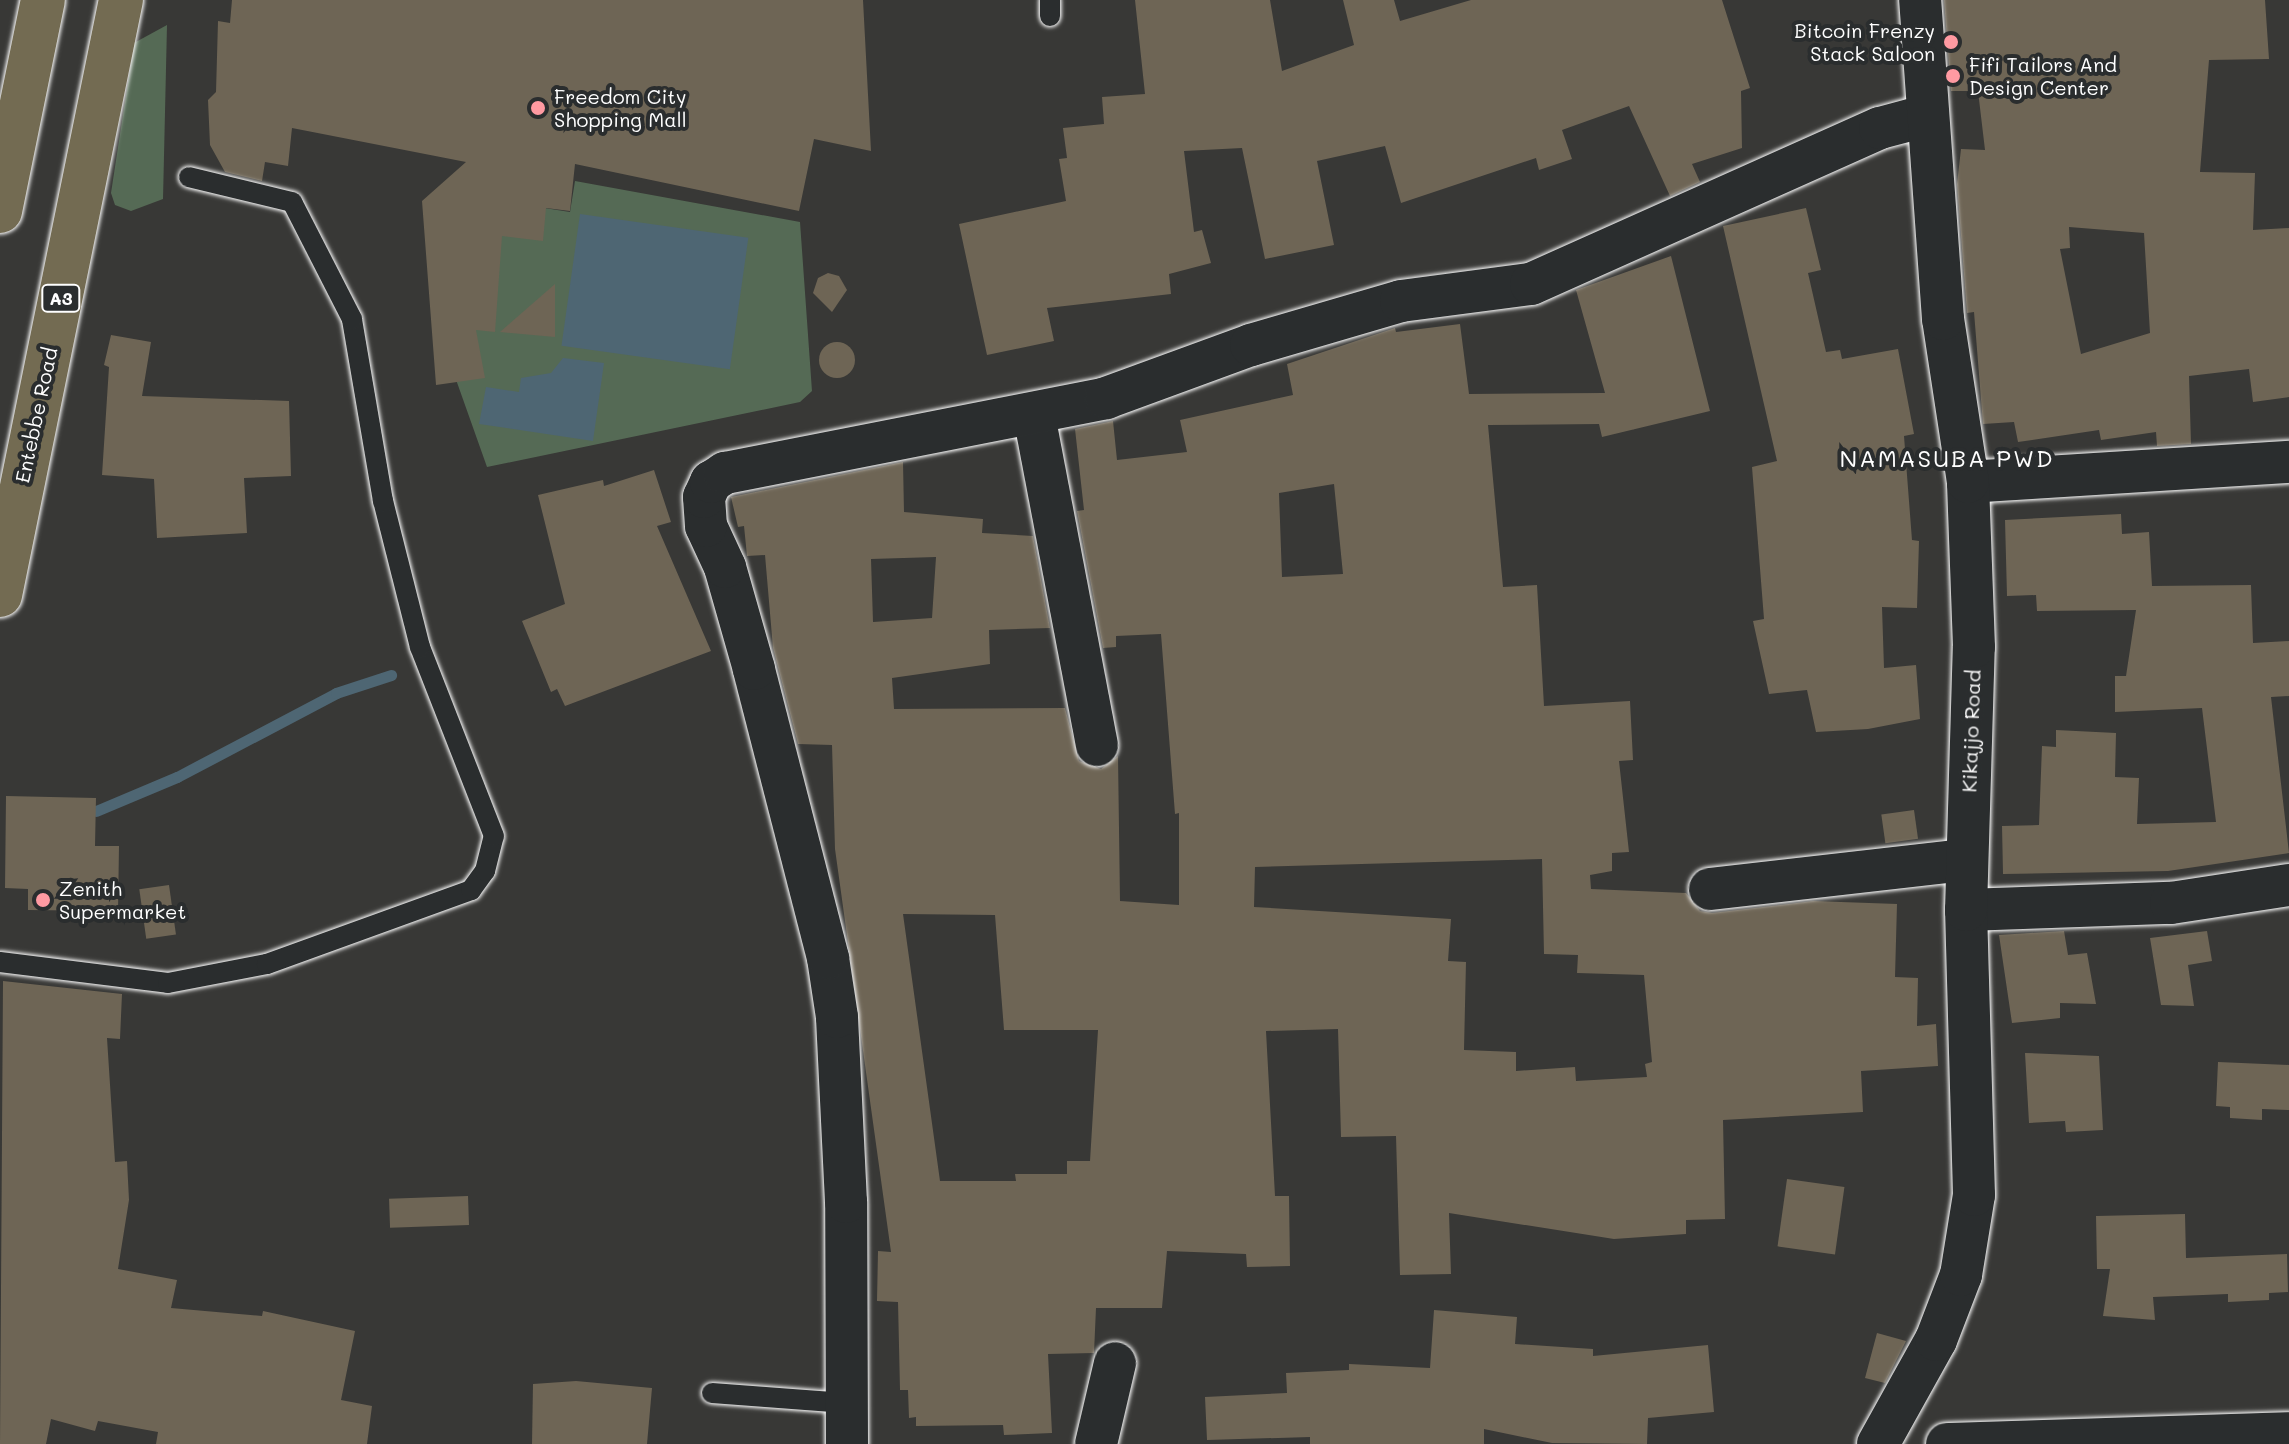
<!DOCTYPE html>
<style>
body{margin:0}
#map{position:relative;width:2289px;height:1444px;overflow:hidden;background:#383836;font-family:Mali,sans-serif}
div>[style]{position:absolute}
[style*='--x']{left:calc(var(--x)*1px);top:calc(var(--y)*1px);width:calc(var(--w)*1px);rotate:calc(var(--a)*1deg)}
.green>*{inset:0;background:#556a55}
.water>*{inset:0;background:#4e6673;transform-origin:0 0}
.stream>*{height:11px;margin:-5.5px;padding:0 5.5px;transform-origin:5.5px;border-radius:5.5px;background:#4e6673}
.building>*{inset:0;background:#6e6555;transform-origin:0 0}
.round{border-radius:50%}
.roads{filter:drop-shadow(0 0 2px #fff) drop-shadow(0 0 2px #fff)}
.service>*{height:20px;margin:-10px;padding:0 10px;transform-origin:10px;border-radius:10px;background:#2a2d2e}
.minor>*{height:42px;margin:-21px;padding:0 21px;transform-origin:21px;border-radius:21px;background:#2a2d2e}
.primary>*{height:44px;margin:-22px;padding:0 22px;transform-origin:22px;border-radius:22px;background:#736b52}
.dots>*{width:22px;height:22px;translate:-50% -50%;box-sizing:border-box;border:4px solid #2a2d2e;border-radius:50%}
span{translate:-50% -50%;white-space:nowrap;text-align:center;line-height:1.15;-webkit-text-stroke:8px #2a2d2e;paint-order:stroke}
.shield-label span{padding:2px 6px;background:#2a2d2e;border:2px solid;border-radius:6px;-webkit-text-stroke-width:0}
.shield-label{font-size:18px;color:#fff;font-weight:700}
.poi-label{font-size:20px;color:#fff}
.right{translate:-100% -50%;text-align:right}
.left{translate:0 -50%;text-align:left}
.street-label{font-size:20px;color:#fff}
.quarter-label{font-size:24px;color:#fff;letter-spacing:2px}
</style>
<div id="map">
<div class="green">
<i style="clip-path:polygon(167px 25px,163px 199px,131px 211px,115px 205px,111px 193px,134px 43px)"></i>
<i style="clip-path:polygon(575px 181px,800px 222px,812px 391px,800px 402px,487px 467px,454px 374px,449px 193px,570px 212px)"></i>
</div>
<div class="water">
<i style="left:580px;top:214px;width:170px;height:133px;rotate:8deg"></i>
<i style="clip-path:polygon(563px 358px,604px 363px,593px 441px,479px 424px,486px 387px,519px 392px,521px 378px,551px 373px)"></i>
</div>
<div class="stream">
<i style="--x:96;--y:811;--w:88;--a:-22.8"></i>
<i style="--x:177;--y:777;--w:180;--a:-27.8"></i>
<i style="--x:336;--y:693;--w:58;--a:-18.1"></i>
</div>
<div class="building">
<i style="clip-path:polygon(232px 0,863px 0,871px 151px,814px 139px,799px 211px,575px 164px,570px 211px,546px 208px,543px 241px,502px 236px,495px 332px,476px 330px,485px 378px,436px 385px,422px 201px,466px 162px,292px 128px,288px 166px,265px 162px,262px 181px,225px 172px,210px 145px,208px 100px,216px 92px,218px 21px,230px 23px)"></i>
<i style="clip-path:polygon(1135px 0,1270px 0,1282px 71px,1354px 45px,1343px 0,1394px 0,1400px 21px,1471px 0,1722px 0,1750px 88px,1741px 91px,1742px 148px,1692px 164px,1700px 182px,1670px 196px,1629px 106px,1562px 130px,1572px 159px,1539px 170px,1536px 158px,1401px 203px,1385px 146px,1317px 161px,1334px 245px,1265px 259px,1242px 148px,1184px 151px,1194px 232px,1202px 230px,1211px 263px,1169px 274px,1171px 294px,1047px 308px,1054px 341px,987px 355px,959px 224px,1066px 201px,1059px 159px,1067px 158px,1063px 128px,1104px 124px,1102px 97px,1145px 94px)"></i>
<i style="clip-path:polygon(evenodd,1944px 0,2265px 0,2269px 59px,2209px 60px,2200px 172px,2255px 173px,2253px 230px,2289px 228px,2289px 397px,2253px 402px,2249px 369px,2189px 376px,2191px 444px,2157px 446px,2156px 432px,2101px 440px,2099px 430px,2018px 442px,2014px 422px,1983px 424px,1974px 312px,1967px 313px,1957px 184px,1961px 149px,1985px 150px,1978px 91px,1951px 91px,1944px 0,2069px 227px,2144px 233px,2150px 333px,2081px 354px,2060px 249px,2070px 248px,2069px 227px)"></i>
<i style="clip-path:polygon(1806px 208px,1821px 270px,1808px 273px,1826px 352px,1840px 350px,1842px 359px,1898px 349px,1914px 434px,1904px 436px,1912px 540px,1919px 541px,1917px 608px,1882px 607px,1884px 668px,1916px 665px,1920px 719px,1868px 729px,1816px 732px,1807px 690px,1769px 694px,1753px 621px,1764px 619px,1752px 467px,1777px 461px,1723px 226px)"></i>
<i style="clip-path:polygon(evenodd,1671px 256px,1710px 411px,1602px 437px,1599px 424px,1488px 425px,1503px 587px,1537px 585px,1544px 706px,1630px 701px,1633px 760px,1619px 761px,1629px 852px,1612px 853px,1612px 871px,1590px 875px,1591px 889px,1686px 893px,1700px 911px,1712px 913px,1813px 901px,1897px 904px,1895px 977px,1918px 978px,1917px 1026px,1936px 1024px,1938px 1066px,1861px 1071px,1863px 1112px,1723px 1120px,1725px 1219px,1686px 1220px,1686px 1234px,1614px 1239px,1449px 1213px,1451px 1274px,1400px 1275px,1396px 1136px,1341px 1137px,1338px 1029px,1266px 1031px,1275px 1196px,1289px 1196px,1290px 1266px,1247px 1267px,1246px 1254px,1167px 1251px,1162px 1308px,1096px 1308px,1094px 1353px,1048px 1354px,1052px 1433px,1004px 1435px,1003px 1425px,916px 1426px,916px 1417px,909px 1418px,908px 1390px,900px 1390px,898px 1302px,877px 1301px,878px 1251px,891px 1252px,835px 849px,832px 745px,798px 744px,773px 648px,765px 555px,747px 556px,744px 526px,738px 527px,731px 497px,903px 462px,904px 512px,983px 519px,982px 533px,1033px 536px,1050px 628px,989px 630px,990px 664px,892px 678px,894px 709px,1065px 708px,1079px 761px,1101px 769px,1118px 756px,1120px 901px,1179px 905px,1179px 813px,1175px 814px,1161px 634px,1116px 636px,1116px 647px,1103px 648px,1077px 511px,1084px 510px,1075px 429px,1113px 421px,1117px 460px,1187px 452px,1180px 420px,1293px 395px,1287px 364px,1395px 328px,1396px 332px,1460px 324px,1469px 394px,1605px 393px,1576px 290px,1671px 256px,1334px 484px,1343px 574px,1282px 577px,1279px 493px,1334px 484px,1671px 256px,936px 557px,932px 618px,873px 622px,871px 559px,936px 557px,1671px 256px,1542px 859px,1544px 954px,1578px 955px,1577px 973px,1644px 975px,1652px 1062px,1645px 1064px,1647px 1077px,1576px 1081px,1575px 1067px,1516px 1071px,1516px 1052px,1464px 1050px,1466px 962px,1448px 961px,1451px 919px,1254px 907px,1255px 867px,1542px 859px,1671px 256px,903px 914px,995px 915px,1004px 1030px,1098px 1030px,1090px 1161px,1067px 1161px,1067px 1174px,1015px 1174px,1016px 1181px,940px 1181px,903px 914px)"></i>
<i style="clip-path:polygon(828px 273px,839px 276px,847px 290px,832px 312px,813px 293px,818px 278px)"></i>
<i style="clip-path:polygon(555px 284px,555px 337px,500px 332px)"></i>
<i style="clip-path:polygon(111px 335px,151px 342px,142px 396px,289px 401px,291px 476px,244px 478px,247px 533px,157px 538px,154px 479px,102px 475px,109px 367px,104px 365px)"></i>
<i class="round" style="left:819px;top:342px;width:36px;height:36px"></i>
<i style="clip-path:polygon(654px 470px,671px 522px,657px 526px,711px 651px,565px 706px,557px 689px,551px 692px,522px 621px,565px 604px,538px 495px,603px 480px,604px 486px)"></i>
<i style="clip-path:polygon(2121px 514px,2122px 534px,2149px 532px,2152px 586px,2251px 585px,2253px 643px,2289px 641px,2289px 696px,2271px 697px,2289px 853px,2168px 871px,2003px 874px,2002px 826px,2039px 825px,2042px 746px,2056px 747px,2056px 730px,2116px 733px,2115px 777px,2139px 778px,2137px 824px,2216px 822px,2202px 708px,2115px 712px,2115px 676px,2126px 676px,2136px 610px,2037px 611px,2036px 595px,2007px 596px,2005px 520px)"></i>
<i style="clip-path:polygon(6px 796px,96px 798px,95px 846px,119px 846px,118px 911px,28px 910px,28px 889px,5px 888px)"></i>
<i style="left:1914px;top:810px;width:29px;height:33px;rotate:82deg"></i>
<i style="left:169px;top:885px;width:50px;height:30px;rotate:82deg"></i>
<i style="clip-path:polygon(2064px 931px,2068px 955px,2087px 953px,2096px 1004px,2060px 1003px,2060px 1018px,2012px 1023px,1999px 935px)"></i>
<i style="clip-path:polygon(2207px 931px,2212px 961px,2188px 965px,2194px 1006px,2161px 1005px,2150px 938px)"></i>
<i style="clip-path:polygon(3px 981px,122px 994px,120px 1039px,107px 1038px,115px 1162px,127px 1161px,129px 1200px,118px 1269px,177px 1280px,171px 1308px,262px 1316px,263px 1311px,355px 1331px,341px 1400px,372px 1406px,367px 1444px,156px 1444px,158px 1432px,98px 1421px,95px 1431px,51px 1419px,46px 1444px,0 1444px)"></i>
<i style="clip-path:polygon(2025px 1053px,2099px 1056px,2103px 1130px,2066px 1132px,2065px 1121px,2029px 1123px)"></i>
<i style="clip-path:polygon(2218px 1062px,2289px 1065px,2289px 1110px,2262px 1109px,2262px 1120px,2230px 1118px,2230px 1107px,2216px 1106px)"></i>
<i style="left:1787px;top:1179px;width:58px;height:68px;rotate:8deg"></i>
<i style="left:468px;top:1196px;width:29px;height:79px;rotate:88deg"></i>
<i style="clip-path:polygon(2185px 1214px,2186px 1258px,2287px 1254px,2288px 1292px,2269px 1293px,2269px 1300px,2228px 1302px,2228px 1294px,2153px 1297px,2155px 1320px,2103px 1316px,2110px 1269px,2097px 1269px,2096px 1216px)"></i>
<i style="clip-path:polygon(1434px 1310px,1517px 1317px,1515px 1344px,1593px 1349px,1593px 1356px,1708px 1345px,1714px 1412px,1648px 1418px,1647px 1444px,1552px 1443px,1484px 1429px,1484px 1444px,1310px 1444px,1310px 1437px,1207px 1440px,1205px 1397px,1287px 1393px,1286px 1373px,1349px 1370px,1349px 1364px,1430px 1368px)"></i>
<i style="clip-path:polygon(1877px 1333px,1906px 1341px,1885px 1383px,1865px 1378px)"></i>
<i style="clip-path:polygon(576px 1381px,652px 1388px,647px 1444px,532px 1444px,533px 1384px)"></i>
</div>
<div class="roads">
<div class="service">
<i style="--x:1050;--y:0;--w:16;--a:90"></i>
<i style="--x:0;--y:962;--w:169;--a:7.1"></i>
<i style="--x:168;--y:983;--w:101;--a:-10.9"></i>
<i style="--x:267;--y:964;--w:217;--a:-19.9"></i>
<i style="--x:471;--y:890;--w:24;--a:-54"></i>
<i style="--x:485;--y:871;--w:36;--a:-76"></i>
<i style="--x:494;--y:836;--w:203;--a:-111.4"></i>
<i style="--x:420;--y:647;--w:151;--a:-104.2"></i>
<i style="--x:383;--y:501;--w:185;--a:-99.7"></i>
<i style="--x:352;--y:319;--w:131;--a:-117.1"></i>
<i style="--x:292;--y:202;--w:106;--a:-166.4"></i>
<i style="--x:712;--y:1393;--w:134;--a:4.3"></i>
</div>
<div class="minor">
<i style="--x:1034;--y:415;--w:336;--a:79.2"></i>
<i style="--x:1968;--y:482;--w:322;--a:-3.6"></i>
<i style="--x:1710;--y:889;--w:258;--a:-6.5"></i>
<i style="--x:1966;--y:910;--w:205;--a:-2"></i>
<i style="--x:2171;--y:903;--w:119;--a:-8.7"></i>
<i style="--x:847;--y:1444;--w:242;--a:-90.2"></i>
<i style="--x:846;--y:1202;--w:185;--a:-92.8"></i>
<i style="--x:837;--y:1017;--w:60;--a:-98.7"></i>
<i style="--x:828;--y:958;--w:298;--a:-104.4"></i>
<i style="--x:754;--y:669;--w:106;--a:-105.9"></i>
<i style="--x:725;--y:567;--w:45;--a:-114.9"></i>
<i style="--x:706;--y:526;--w:29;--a:-94"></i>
<i style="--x:704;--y:497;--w:17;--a:-65"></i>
<i style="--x:711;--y:482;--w:17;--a:-33"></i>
<i style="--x:725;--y:473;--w:388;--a:-11.1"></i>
<i style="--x:1106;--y:398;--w:154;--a:-20.1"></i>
<i style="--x:1251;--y:345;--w:156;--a:-16.3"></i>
<i style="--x:1401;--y:301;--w:131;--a:-7.5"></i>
<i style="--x:1531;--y:284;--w:382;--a:-24.1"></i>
<i style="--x:1880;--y:128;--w:47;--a:-14.9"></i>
<i style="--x:1096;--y:1444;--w:83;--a:-76.8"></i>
<i style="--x:1878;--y:1444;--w:119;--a:-60.9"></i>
<i style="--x:1936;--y:1340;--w:70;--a:-69"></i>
<i style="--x:1961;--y:1275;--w:81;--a:-80.8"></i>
<i style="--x:1974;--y:1195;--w:285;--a:-91.6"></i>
<i style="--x:1966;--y:910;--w:263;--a:-88.3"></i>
<i style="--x:1974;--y:647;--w:165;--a:-92.1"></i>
<i style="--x:1968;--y:482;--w:165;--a:-98.7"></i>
<i style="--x:1943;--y:319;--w:320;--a:-94.1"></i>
<i style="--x:1947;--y:1444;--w:342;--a:-1.8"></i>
</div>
<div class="primary">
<i style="--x:0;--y:211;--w:215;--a:-78.5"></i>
<i style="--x:0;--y:595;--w:607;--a:-78.51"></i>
</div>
</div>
<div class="dots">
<i style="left:1951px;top:42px;background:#ff9aa2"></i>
<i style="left:1953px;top:76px;background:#ff9aa2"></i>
<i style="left:538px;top:108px;background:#ff9aa2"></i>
<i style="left:43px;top:900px;background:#ff9aa2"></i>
</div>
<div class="shield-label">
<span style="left:61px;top:298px">A3</span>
</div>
<div class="poi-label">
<span class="right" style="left:1935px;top:42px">Bitcoin Frenzy<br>Stack Saloon</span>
<span class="left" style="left:1969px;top:76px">Fifi Tailors And<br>Design Center</span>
<span class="left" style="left:554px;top:108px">Freedom City<br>Shopping Mall</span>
<span class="left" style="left:59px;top:900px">Zenith<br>Supermarket</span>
</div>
<div class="street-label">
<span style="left:36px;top:415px;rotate:-78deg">Entebbe Road</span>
<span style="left:1971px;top:731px;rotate:-88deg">Kikajjo Road</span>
</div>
<div class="quarter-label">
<span style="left:1947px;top:458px">NAMASUBA PWD</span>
</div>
</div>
